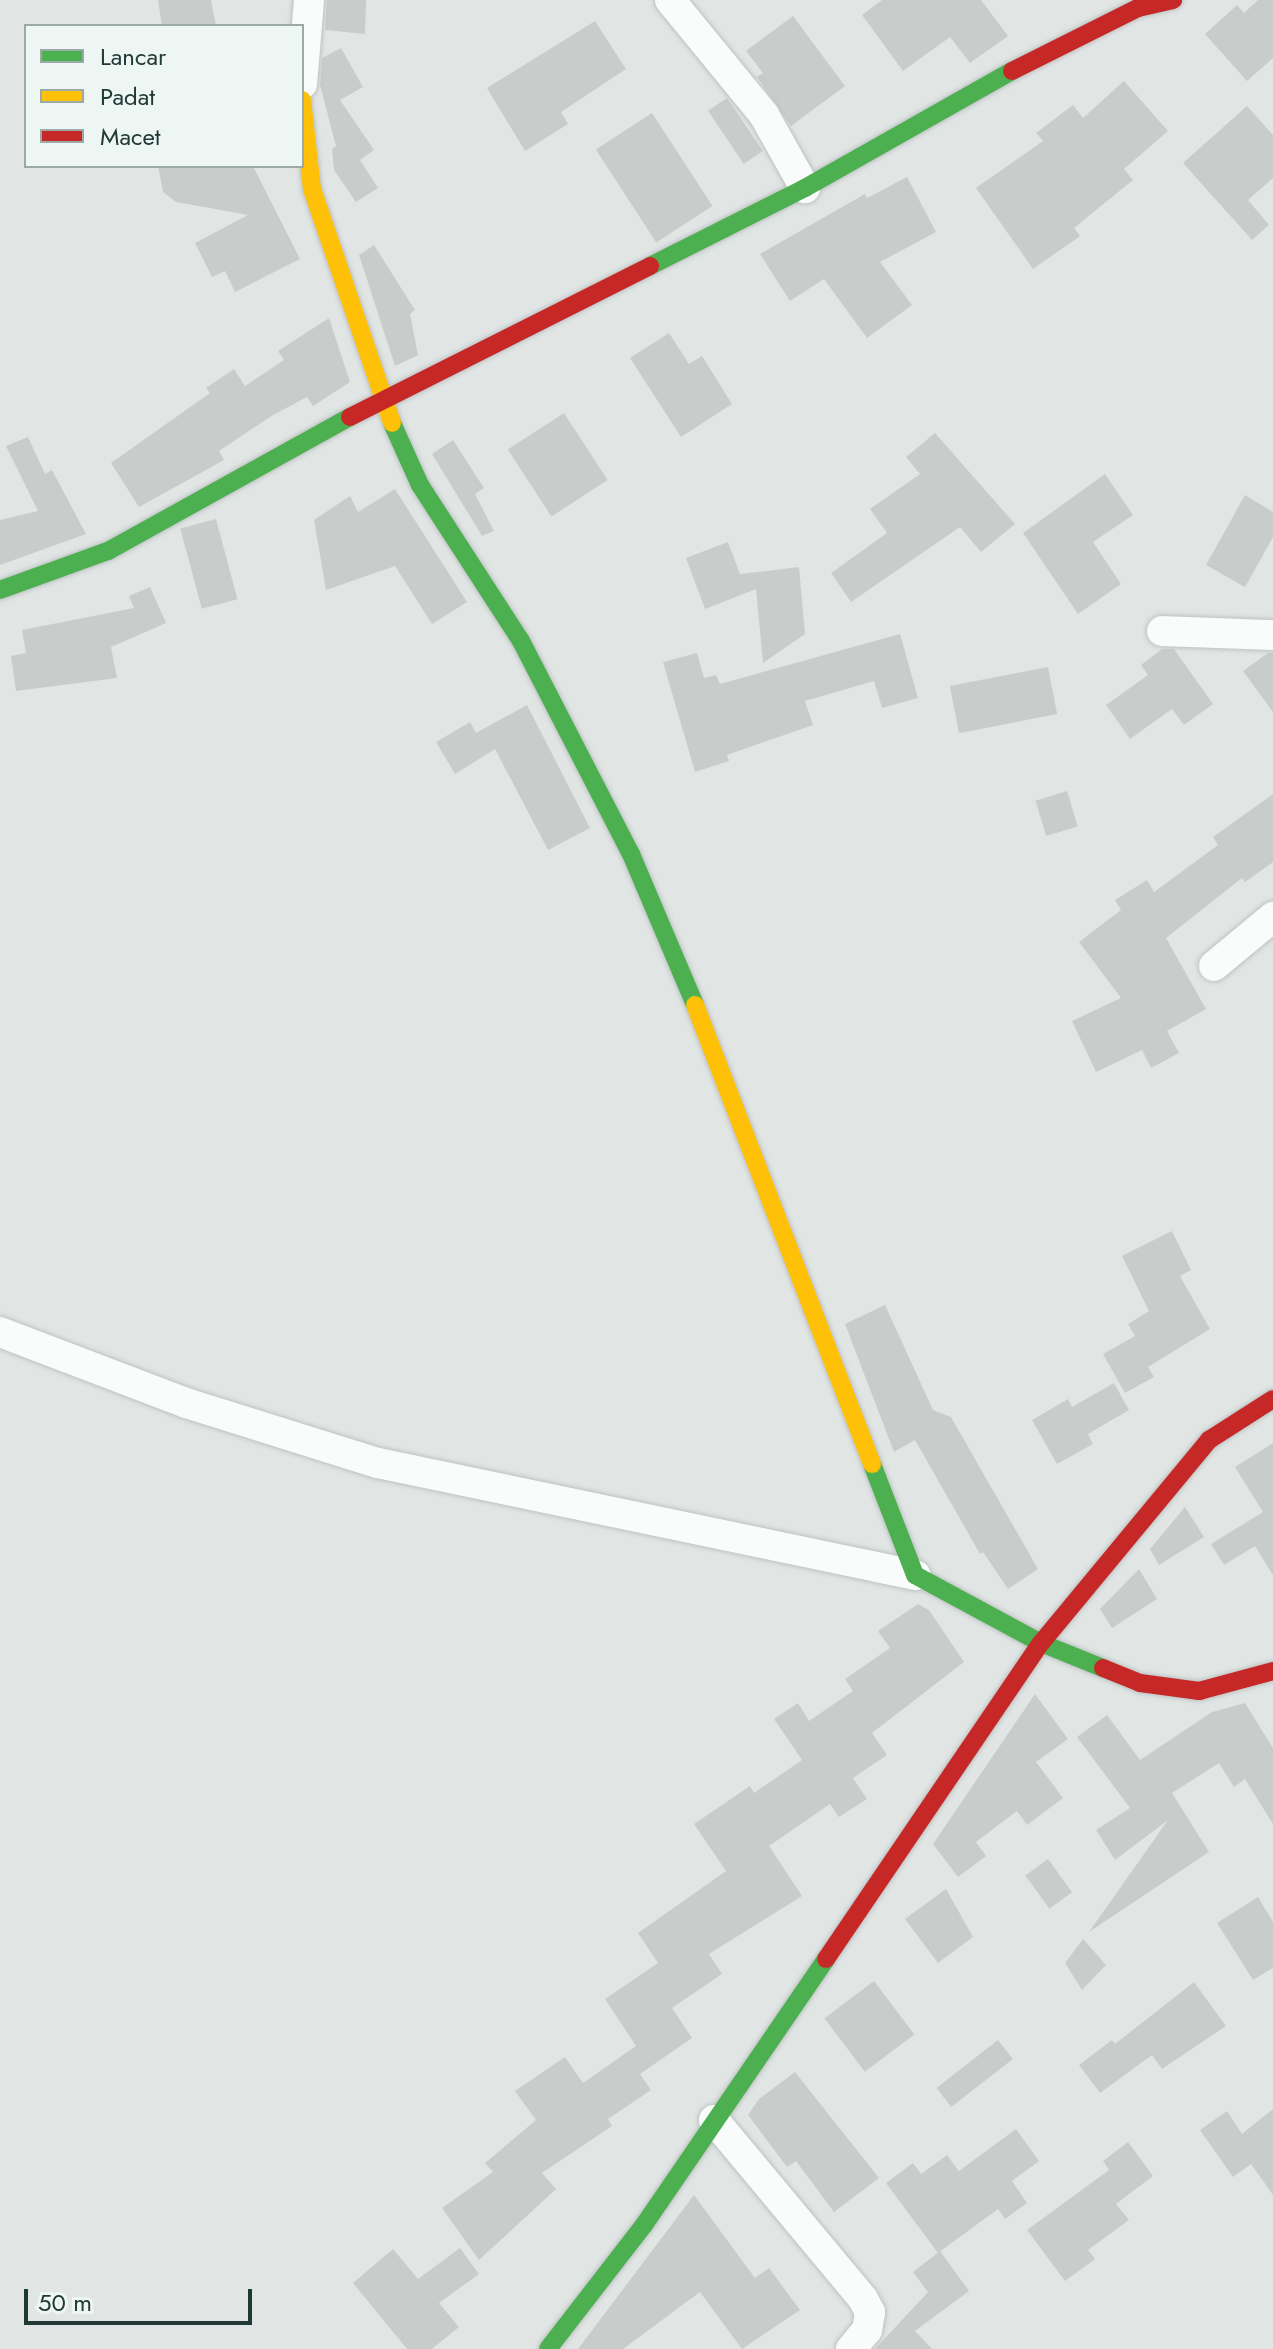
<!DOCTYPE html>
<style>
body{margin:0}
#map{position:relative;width:1273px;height:2349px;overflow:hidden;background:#e1e6e5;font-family:Jost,sans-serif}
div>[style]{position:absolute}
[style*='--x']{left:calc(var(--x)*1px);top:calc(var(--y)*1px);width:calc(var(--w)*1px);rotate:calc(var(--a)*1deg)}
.building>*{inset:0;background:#c8cdcc;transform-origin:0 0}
.roads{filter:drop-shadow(0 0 2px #bec3c2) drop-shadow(0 0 2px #bec3c2)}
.street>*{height:30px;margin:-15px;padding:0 15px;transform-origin:15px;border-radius:15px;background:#fafbfb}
.fast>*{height:18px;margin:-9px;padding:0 9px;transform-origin:9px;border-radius:9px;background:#4caf50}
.slow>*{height:18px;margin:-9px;padding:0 9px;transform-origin:9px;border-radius:9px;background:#ffc107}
.jam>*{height:18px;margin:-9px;padding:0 9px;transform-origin:9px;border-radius:9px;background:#c62828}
span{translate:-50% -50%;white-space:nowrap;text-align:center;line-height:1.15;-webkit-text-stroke:8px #eef6f3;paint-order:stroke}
.legend{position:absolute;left:24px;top:24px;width:280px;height:144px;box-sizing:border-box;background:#eef6f3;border:2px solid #9caaa7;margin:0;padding:10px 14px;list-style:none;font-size:24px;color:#203935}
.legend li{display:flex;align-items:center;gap:16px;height:40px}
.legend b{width:40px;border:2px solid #9caaa7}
.scale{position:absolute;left:24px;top:2289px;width:228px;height:36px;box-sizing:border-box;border:4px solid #203935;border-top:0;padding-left:10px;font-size:24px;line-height:28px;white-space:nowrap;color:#203935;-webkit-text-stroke:6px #eef6f3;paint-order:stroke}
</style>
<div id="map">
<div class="building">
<i style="clip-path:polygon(158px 0,211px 0,216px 26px,162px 26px)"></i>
<i style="clip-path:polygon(327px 0,366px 0,365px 34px,325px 30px)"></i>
<i style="clip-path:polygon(882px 0,981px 0,1008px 36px,970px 63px,950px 37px,903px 71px,862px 15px)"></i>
<i style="clip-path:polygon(1258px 0,1273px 0,1273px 58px,1247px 81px,1205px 34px,1237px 5px,1244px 13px)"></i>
<i style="clip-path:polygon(793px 16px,845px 86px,791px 126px,757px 77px,763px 73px,746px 51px)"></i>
<i style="clip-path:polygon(595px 21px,626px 69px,561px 112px,568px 124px,525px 151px,487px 88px)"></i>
<i style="clip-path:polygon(341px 48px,363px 87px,340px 100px,374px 150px,360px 160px,378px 188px,356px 202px,334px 170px,332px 149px,336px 146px,320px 85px,322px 58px)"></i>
<i style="clip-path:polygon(1124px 81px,1168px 131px,1124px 169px,1133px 180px,1074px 228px,1080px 236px,1033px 269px,976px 188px,1043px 141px,1036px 133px,1073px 105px,1083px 118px)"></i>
<i style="left:727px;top:98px;width:64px;height:23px;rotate:56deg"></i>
<i style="clip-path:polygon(1247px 106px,1273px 135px,1273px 178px,1248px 200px,1269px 225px,1252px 240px,1183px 163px)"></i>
<i style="left:652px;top:113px;width:111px;height:67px;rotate:57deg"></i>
<i style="clip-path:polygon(158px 166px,253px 166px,300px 259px,235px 292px,225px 271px,212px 277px,195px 243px,248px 215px,176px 202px,163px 192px)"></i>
<i style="clip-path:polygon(907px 177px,936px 232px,880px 262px,912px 305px,867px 338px,824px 279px,790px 301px,760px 254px,865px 194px,867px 198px)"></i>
<i style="clip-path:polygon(374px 245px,415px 310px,410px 314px,418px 355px,395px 366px,359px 255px)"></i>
<i style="clip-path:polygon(329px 318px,350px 382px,313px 406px,307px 397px,273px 415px,219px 451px,224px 460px,139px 507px,111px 463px,210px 393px,206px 388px,234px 369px,245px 386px,284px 360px,278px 351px)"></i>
<i style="clip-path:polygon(669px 333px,689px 364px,702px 356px,732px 404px,681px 437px,630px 358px)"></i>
<i style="left:564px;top:413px;width:80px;height:67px;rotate:57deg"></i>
<i style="clip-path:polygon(935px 433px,1015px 524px,981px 552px,960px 527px,851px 602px,831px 573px,887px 533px,870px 509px,920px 474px,906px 457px)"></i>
<i style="clip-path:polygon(28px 437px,45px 474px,52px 470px,86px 534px,0 565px,0 520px,38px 511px,6px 446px)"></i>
<i style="clip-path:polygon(453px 440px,484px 488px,475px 494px,494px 531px,482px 536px,432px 454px)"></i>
<i style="clip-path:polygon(1105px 474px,1133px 515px,1093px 542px,1121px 584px,1078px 614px,1023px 533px)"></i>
<i style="clip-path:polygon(395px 489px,467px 602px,432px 624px,395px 566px,326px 590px,314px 520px,350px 496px,358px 512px)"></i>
<i style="clip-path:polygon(1245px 495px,1273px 512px,1273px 537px,1245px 587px,1206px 565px)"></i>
<i style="left:216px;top:519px;width:83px;height:37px;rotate:75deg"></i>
<i style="clip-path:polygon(728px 542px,740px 574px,799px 567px,805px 634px,763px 663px,756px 589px,705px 609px,686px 558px)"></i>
<i style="clip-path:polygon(150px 587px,166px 623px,111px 647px,117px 678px,16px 691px,11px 656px,26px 653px,22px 630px,134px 608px,129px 596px)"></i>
<i style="clip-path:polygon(900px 634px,918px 698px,882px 708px,874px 681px,805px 701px,813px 725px,727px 755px,729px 761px,695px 772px,663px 662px,697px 653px,704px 678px,716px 675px,720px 684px)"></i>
<i style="clip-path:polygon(1162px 649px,1174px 649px,1213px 704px,1184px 725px,1172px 709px,1130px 739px,1106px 705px,1148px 675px,1141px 665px)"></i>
<i style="clip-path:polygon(1268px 653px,1273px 653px,1273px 712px,1243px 671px)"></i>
<i style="left:1048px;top:667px;width:48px;height:100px;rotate:79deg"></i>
<i style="clip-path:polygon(527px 705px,590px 828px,548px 850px,495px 749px,455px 774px,436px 742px,470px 722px,476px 733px)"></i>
<i style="left:1067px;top:791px;width:37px;height:33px;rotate:73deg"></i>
<i style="clip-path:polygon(1273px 794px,1273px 862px,1245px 882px,1242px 878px,1166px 938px,1206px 1009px,1167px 1031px,1179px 1053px,1151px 1068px,1142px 1050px,1096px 1072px,1072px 1021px,1121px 998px,1079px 942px,1121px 910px,1115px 900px,1147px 880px,1154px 892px,1218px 845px,1213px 837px)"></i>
<i style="clip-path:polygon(1172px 1231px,1191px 1270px,1180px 1276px,1210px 1329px,1148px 1367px,1154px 1377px,1125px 1393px,1103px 1354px,1135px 1336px,1128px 1324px,1149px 1311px,1122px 1256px)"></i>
<i style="clip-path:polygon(885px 1305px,933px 1410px,951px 1417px,1038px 1569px,1008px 1589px,983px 1552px,980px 1554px,915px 1440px,894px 1452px,845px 1324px)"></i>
<i style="clip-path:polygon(1114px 1383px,1129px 1410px,1088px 1434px,1093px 1444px,1057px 1464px,1032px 1420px,1068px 1399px,1072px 1407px)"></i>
<i style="clip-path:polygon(1273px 1443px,1273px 1575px,1255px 1546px,1224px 1565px,1211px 1544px,1263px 1512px,1235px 1467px)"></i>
<i style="clip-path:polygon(1185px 1507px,1204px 1537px,1159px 1565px,1150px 1549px)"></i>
<i style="clip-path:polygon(1139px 1569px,1157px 1599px,1112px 1628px,1100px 1609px)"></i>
<i style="clip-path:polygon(918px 1604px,929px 1610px,964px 1662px,872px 1733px,887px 1755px,853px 1778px,867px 1799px,839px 1817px,830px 1804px,769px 1846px,802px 1896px,709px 1954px,722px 1974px,672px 2008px,692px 2038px,640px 2074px,651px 2090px,608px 2119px,612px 2126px,542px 2173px,556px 2189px,479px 2260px,442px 2208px,493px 2172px,485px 2163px,536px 2120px,515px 2091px,565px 2057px,583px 2083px,636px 2046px,605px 1999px,658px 1963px,638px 1933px,726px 1871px,694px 1824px,750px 1786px,754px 1793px,802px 1760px,774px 1719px,798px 1703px,809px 1721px,853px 1691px,845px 1679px,890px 1648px,878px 1631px)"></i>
<i style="clip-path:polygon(1035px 1694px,1068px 1739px,1036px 1762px,1063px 1798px,1027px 1825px,1017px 1811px,976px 1842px,986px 1856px,958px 1877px,933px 1844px)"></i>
<i style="clip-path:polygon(1245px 1703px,1273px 1748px,1273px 1824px,1245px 1779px,1234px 1787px,1219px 1763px,1172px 1793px,1209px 1852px,1089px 1932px,1168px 1820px,1115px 1860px,1096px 1830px,1130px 1808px,1077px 1737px,1107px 1715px,1140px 1760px,1212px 1712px)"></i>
<i style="left:1048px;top:1859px;width:41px;height:28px;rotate:54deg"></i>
<i style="clip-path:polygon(946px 1889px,973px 1937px,938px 1963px,905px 1919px)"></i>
<i style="clip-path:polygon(1258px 1897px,1273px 1922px,1273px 1968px,1253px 1980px,1217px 1923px)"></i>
<i style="clip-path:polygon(1083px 1939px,1106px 1965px,1082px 1990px,1065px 1963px)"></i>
<i style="left:874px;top:1981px;width:67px;height:62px;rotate:53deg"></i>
<i style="clip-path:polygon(1194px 1982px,1226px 2026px,1162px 2069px,1152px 2055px,1100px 2093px,1079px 2065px,1112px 2040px,1115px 2044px)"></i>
<i style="left:998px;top:2040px;width:24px;height:78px;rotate:52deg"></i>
<i style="clip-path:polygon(795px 2072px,879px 2178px,834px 2212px,796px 2161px,787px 2167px,748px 2115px,759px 2099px)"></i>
<i style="clip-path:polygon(1273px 2109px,1273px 2195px,1251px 2164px,1233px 2177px,1200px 2130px,1227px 2111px,1242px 2134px)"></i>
<i style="clip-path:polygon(1016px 2129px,1039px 2161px,1012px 2181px,1027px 2203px,1005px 2219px,998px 2209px,938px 2253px,886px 2183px,913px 2163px,921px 2174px,947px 2155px,959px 2171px)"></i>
<i style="clip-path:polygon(1128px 2142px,1153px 2176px,1116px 2204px,1129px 2220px,1088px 2250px,1095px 2259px,1065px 2281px,1027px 2230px,1109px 2170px,1103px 2161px)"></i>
<i style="clip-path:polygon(694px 2195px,755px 2278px,769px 2268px,800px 2310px,742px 2349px,700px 2292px,623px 2349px,578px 2349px)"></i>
<i style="clip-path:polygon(460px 2248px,479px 2274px,439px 2303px,459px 2327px,432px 2349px,407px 2349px,353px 2283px,393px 2249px,418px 2279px)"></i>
<i style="clip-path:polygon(940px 2251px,969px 2291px,915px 2331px,932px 2349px,875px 2349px,928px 2292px,913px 2272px)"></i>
</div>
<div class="roads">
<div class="street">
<i style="--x:670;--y:0;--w:149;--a:50.7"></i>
<i style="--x:764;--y:115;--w:84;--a:60.7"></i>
<i style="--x:302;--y:84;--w:84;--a:-85.2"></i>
<i style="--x:1162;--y:631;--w:111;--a:2.1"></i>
<i style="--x:1214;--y:966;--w:77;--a:-39.7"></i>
<i style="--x:0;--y:1332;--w:199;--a:20.9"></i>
<i style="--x:186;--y:1403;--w:201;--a:17.4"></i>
<i style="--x:378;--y:1463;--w:549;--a:11.78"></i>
<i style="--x:714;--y:2120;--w:233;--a:50.2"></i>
<i style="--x:863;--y:2299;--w:15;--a:62"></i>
<i style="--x:870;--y:2312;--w:18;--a:99"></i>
<i style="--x:867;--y:2330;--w:25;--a:130"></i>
</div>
<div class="fast">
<i style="--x:650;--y:266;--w:174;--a:-26.7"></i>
<i style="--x:805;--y:188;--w:238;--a:-29.5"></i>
<i style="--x:392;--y:423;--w:68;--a:65.7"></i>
<i style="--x:420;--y:485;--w:186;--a:57.1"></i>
<i style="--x:521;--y:641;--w:240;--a:62.7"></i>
<i style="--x:631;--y:854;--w:164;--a:67"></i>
<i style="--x:0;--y:590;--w:115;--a:-19.9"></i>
<i style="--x:108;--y:551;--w:277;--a:-29"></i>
<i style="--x:872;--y:1464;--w:119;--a:68.8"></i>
<i style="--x:915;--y:1575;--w:143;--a:28.4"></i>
<i style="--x:1041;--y:1643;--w:67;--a:22"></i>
<i style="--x:548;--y:2349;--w:157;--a:-52.3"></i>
<i style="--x:644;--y:2225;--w:322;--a:-55.6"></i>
</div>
<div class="slow">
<i style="--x:302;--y:100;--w:90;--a:83.6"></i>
<i style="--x:312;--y:189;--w:247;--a:71.1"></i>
<i style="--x:695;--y:1005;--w:492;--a:68.9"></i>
</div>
<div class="jam">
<i style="--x:1012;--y:71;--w:141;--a:-26.6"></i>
<i style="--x:1138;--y:8;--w:36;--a:-13"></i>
<i style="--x:350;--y:417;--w:336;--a:-26.7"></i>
<i style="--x:1103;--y:1668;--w:40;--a:22"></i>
<i style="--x:1140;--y:1683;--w:60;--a:7.7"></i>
<i style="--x:1199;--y:1691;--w:77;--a:-15.1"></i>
<i style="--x:826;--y:1959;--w:382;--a:-55.8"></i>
<i style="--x:1041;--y:1643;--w:264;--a:-50.4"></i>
<i style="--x:1209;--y:1440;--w:76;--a:-32.6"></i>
</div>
</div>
<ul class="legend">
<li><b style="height:10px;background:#4caf50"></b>Lancar</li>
<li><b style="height:10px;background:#ffc107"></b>Padat</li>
<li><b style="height:10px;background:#c62828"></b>Macet</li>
</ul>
<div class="scale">50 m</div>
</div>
